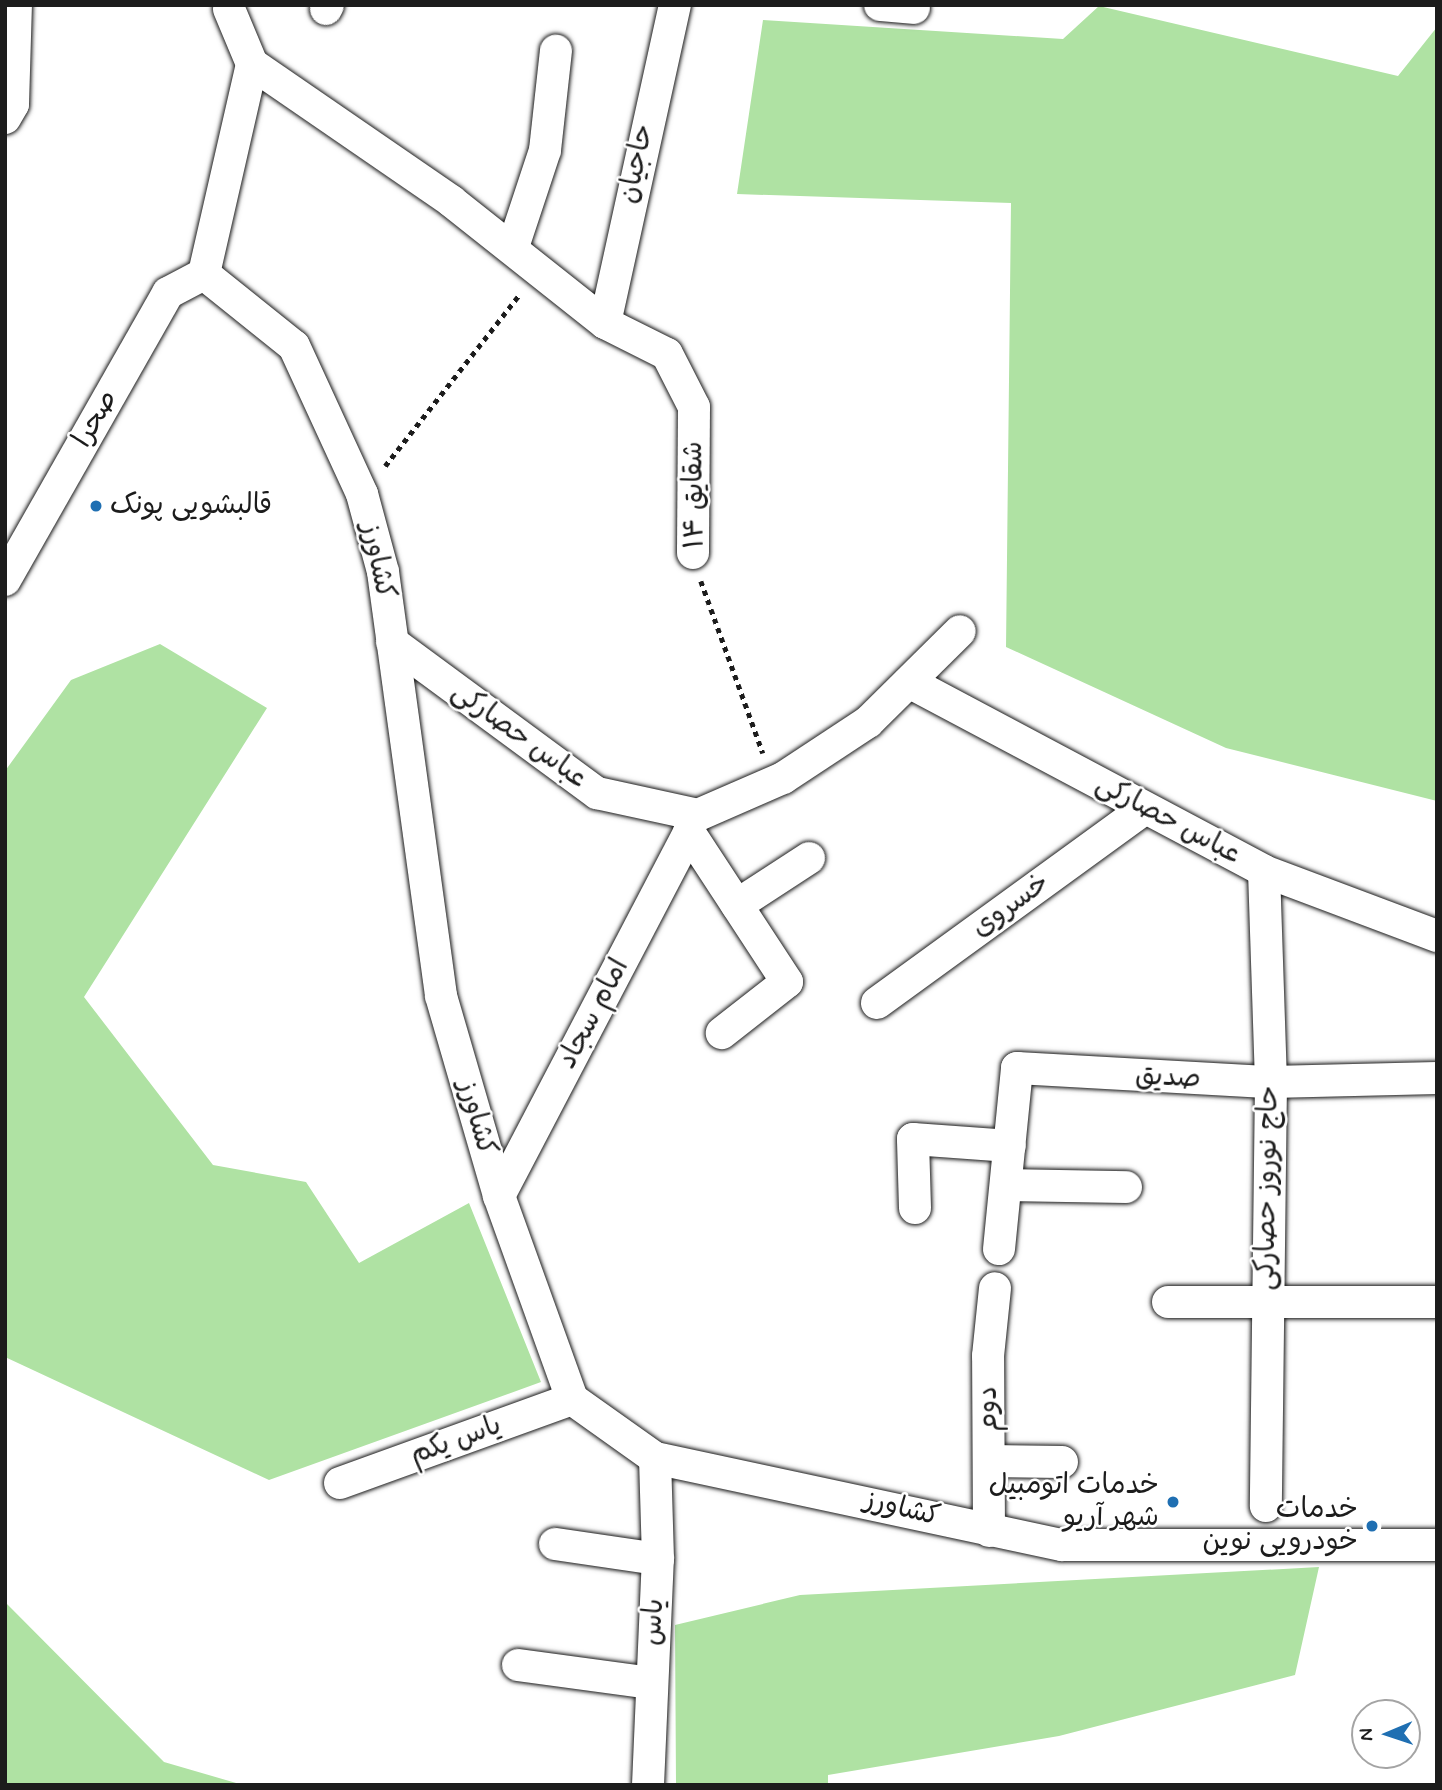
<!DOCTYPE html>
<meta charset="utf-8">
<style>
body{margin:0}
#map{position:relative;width:1442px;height:1790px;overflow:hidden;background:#fff;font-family:Mynerve,"Playpen Sans Arabic",sans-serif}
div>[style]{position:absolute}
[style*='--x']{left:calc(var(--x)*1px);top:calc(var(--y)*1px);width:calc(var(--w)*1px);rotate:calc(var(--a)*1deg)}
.green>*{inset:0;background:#afe2a3}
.path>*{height:4.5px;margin-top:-2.25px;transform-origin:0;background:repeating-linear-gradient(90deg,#1c1c1c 0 5px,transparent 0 10px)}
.roads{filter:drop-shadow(0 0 2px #1c1c1c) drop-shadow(0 0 2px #1c1c1c)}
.minor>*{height:32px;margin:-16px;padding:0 16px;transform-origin:16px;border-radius:16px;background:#fff}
.dots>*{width:19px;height:19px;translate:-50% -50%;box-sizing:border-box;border:4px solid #fff;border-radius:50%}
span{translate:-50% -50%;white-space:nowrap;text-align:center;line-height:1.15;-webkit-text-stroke:5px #fff;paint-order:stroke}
.street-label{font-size:28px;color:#1c1c1c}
.poi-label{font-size:28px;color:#1c1c1c}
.left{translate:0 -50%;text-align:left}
.right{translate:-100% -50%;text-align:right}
.frame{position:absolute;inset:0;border:7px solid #1c1c1c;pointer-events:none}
.north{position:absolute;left:1351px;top:1699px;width:70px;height:70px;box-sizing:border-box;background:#fff;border:2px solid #a4a4a4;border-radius:50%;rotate:268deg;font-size:19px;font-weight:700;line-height:28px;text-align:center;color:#1c1c1c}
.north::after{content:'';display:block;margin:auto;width:24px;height:32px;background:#1f6fb2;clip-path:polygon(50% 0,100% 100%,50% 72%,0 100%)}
</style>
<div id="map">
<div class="green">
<i style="clip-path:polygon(1099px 6px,1398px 76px,1437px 27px,1437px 801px,1226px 748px,1006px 647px,1011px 203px,737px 194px,763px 20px,1063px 39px)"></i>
<i style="clip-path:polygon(160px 644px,267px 708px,84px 997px,213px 1165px,306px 1182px,359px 1263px,469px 1203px,541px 1382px,269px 1480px,5px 1357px,5px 771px,71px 680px)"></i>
<i style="clip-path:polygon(1319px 1567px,1295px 1675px,1059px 1736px,828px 1775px,828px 1785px,676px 1785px,675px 1625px,800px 1595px)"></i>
<i style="clip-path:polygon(5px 1602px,164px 1762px,243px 1785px,5px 1785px)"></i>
</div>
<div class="path">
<i style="--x:385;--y:466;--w:219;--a:-51.9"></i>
<i style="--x:701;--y:581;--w:183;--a:70.2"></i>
</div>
<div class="roads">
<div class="minor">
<i style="--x:880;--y:5;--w:34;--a:5"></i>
<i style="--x:229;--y:9;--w:60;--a:67.3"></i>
<i style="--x:252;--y:64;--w:215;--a:102.9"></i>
<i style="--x:204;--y:274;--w:115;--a:38.7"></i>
<i style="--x:294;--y:346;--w:163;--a:65.3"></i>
<i style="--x:362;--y:494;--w:81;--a:74.9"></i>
<i style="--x:383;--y:572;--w:428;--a:82.2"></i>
<i style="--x:441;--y:996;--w:208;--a:73.8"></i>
<i style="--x:499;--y:1196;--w:216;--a:70.2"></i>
<i style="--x:572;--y:1399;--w:102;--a:35.4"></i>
<i style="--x:655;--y:1458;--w:416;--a:12.1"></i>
<i style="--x:1062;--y:1545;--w:375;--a:0"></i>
<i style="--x:326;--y:9;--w:4;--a:-63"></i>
<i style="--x:252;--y:64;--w:242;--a:34.5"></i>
<i style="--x:451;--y:201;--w:196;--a:38.4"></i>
<i style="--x:605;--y:323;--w:69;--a:26.6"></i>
<i style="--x:667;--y:354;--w:59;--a:63"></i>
<i style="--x:694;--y:407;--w:146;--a:90.4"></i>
<i style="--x:5;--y:118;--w:16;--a:-60"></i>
<i style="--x:13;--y:104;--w:99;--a:-88.3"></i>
<i style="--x:513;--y:247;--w:102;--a:-71.7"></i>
<i style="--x:545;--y:150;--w:100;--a:-83.7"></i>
<i style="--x:605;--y:323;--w:326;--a:-77.6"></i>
<i style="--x:5;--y:580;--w:330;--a:-60.4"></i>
<i style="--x:168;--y:293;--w:41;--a:-27.8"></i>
<i style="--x:392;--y:642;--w:255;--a:36.4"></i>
<i style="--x:597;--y:793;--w:103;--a:12.3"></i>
<i style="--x:698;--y:815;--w:93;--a:-23.5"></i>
<i style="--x:783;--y:778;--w:102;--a:-33.4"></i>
<i style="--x:868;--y:722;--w:129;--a:-44.7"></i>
<i style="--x:909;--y:682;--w:402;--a:28"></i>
<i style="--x:1264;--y:871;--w:185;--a:20.6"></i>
<i style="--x:1264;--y:871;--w:211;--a:88.1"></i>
<i style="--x:1271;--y:1082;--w:424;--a:90.7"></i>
<i style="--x:737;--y:905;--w:86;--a:-33.1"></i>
<i style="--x:877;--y:1003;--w:330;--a:-36"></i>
<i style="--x:1006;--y:1185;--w:120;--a:1"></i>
<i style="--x:499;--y:1196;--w:411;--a:-62.4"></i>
<i style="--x:689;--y:832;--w:179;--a:56.8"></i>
<i style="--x:787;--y:982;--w:83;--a:141.9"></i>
<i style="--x:915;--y:1208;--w:69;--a:-91.7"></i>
<i style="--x:913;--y:1139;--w:97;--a:4.1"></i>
<i style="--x:999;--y:1249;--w:182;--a:-84.3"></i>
<i style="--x:1017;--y:1068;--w:254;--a:3.2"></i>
<i style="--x:1271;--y:1082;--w:166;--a:-1.4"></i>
<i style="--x:1168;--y:1302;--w:269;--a:0"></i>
<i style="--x:989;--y:1461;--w:73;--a:0.8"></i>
<i style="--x:340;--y:1483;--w:247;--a:-19.9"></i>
<i style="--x:989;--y:1531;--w:175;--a:-90.3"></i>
<i style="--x:988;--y:1356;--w:68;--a:-84.1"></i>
<i style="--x:555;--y:1544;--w:104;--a:8.3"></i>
<i style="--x:518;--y:1665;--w:134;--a:7.7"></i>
<i style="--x:648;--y:1785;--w:226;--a:-87.5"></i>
<i style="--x:658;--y:1559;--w:101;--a:-91.7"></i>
</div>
</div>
<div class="dots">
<i style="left:96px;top:506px;background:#1f6fb2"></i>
<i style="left:1173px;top:1502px;background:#1f6fb2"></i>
<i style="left:1372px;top:1526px;background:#1f6fb2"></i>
</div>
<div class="street-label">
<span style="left:637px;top:164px;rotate:-78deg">حاجیان</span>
<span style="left:96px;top:419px;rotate:-60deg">صحرا</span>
<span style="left:695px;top:495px;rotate:-91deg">شقایق ۱۴</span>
<span style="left:377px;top:561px;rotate:78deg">کشاورز</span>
<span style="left:519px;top:736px;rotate:36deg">عباس حصارکی</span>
<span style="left:1168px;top:820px;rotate:28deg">عباس حصارکی</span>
<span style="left:1011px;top:906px;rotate:-36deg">خسروی</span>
<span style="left:594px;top:1014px;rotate:-62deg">امام سجاد</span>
<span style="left:1168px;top:1078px;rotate:3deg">صدیق</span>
<span style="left:476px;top:1118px;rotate:74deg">کشاورز</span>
<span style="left:1268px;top:1188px;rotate:-89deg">حاج نوروز حصارکی</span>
<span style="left:989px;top:1409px;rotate:-90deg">دوم</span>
<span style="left:456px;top:1441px;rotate:-20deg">یاس یکم</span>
<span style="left:902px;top:1509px;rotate:14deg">کشاورز</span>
<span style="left:654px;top:1622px;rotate:-86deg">یاس</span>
</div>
<div class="poi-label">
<span class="left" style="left:110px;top:506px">قالبشویی پونک</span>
<span class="right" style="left:1159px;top:1502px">خدمات اتومبیل<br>شهر آریو</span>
<span class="right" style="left:1358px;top:1526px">خدمات<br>خودرویی نوین</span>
</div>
<div class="frame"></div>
<div class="north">N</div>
</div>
